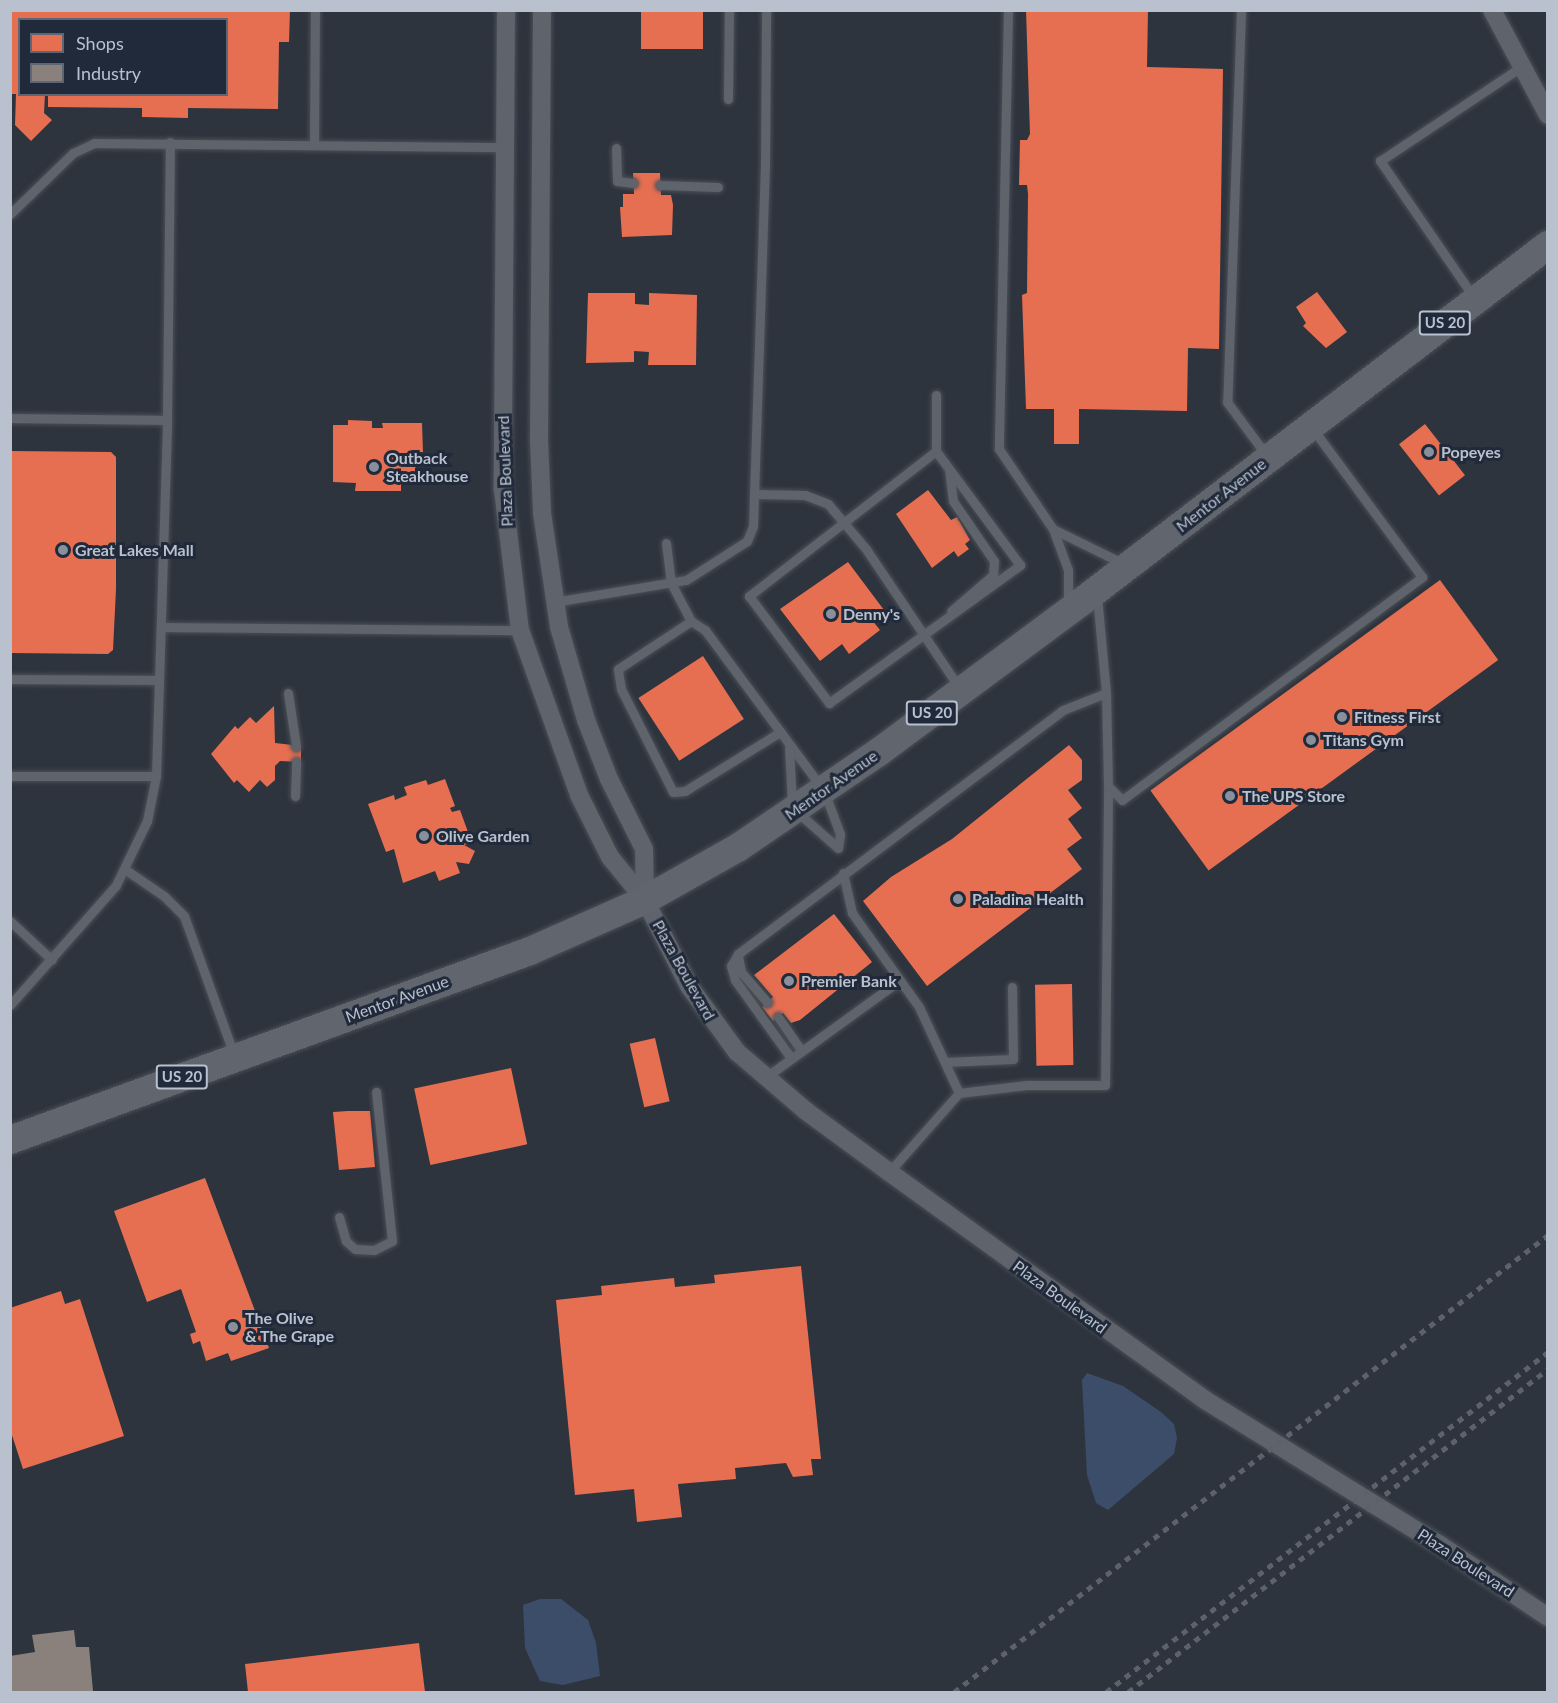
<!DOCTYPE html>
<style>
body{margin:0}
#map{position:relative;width:1558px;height:1703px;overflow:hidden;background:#2e343e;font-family:Lato,sans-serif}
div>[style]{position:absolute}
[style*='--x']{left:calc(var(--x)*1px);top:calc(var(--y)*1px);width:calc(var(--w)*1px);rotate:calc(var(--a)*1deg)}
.water>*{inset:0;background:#3c4d6a}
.shops>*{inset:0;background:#e76f51;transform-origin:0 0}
.industry>*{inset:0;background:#8a817c}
.roads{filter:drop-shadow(0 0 2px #4b4f56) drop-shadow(0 0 2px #4b4f56)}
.lane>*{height:9px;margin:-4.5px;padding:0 4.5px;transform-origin:4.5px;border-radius:4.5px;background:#5f636b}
.street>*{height:18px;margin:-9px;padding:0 9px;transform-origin:9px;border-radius:9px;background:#5f636b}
.primary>*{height:28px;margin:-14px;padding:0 14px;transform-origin:14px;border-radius:14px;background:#61656d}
.rail>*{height:4.5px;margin-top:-2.25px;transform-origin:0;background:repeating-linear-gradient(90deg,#5d626a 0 6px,transparent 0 12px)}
.dots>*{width:16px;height:16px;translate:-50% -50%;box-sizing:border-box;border:3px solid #202a3a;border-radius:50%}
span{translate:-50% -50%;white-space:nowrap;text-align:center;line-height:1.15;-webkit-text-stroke:6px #202a3a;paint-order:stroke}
.shield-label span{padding:2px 4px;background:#202a3a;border:2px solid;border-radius:4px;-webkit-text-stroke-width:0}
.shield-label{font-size:15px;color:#b9c1ce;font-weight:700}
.poi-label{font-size:16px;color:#b9c1ce;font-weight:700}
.left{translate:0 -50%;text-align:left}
.street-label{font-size:16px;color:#b9c1ce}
.frame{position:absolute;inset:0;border:12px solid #b9c1ce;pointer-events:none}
.legend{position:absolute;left:18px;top:18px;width:210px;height:78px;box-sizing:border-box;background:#202a3a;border:2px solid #5d6675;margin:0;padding:8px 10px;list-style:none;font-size:18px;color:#b9c1ce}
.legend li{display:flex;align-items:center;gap:12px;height:30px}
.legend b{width:30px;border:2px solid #5d6675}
</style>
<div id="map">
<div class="water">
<i style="clip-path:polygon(1087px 1373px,1123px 1386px,1161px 1412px,1174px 1424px,1177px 1438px,1174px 1454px,1108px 1510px,1096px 1503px,1087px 1475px,1082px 1380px)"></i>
<i style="clip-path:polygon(540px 1599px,561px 1599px,588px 1620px,596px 1643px,600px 1676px,563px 1685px,540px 1681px,525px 1648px,523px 1605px)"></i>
</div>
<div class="shops">
<i style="clip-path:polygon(10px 10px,290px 10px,289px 42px,279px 42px,278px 109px,188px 108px,188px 118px,142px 117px,142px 108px,48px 107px,48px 94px,226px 94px,226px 20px,20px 20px,20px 94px,45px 94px,44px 113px,52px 120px,31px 141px,15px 125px,16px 94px,10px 94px)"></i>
<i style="left:641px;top:10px;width:62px;height:39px"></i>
<i style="clip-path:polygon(1026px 10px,1148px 10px,1147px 67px,1223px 69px,1219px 349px,1188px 348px,1187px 411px,1079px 409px,1079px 444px,1054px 444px,1054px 409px,1026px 409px,1022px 295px,1027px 293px,1028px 194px,1027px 185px,1019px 185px,1020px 140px,1027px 140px,1030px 134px)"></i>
<i style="clip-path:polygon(633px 173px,660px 173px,661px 195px,671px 195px,673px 205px,672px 235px,622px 237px,620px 207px,623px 207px,623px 194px,634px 194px)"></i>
<i style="clip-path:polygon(1317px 292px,1347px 332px,1326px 348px,1303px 326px,1306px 323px,1296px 307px)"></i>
<i style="clip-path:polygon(588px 293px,635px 293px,635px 304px,649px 305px,649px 293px,697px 295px,696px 365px,648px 365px,649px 352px,634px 351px,634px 362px,586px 363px)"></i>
<i style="clip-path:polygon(348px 420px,372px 421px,372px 428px,383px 428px,382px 423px,422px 423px,423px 452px,416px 452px,415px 482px,401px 483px,401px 491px,355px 491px,356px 483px,333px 482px,333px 425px,348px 425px)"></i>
<i style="left:1425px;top:424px;width:65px;height:33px;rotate:52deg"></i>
<i style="clip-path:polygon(10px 451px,111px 452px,116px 457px,116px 589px,113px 650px,108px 654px,10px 653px)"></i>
<i style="clip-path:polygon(928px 490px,951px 520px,957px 517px,970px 540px,965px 544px,969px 549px,958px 557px,954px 551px,932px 568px,896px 514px)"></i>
<i style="clip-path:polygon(848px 562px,884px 610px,871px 619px,880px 630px,849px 654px,842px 644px,820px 661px,780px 609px)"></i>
<i style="left:1440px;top:580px;width:99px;height:358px;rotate:54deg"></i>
<i style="left:703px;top:656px;width:75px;height:77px;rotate:57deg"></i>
<i style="clip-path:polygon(274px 706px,275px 743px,301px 746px,301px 762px,280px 761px,275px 766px,275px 780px,267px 787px,260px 780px,249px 792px,237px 780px,234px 783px,211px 754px,235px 726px,238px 729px,250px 717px,256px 723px)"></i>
<i style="clip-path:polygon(1069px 745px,1082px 760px,1082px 780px,1068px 790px,1082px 808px,1068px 819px,1082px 838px,1067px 849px,1082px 869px,927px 986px,863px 901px,891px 877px,952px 839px)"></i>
<i style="clip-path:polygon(445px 779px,455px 806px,450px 808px,452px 812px,460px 810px,472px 843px,464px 845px,475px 851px,469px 864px,456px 862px,460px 873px,439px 881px,435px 871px,403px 883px,394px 849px,386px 852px,368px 804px,394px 795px,395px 800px,407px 795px,404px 787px,426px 780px,428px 785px)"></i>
<i style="clip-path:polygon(834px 914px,872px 962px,800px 1020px,791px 1023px,783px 1013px,773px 1021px,762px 1007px,773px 997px,754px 975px)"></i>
<i style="left:1072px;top:984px;width:81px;height:37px;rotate:89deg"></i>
<i style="left:655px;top:1038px;width:65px;height:26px;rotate:77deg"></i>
<i style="left:511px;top:1068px;width:78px;height:99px;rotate:78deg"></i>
<i style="clip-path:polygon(348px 1111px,370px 1111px,375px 1167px,339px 1170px,333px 1112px)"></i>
<i style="clip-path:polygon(205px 1178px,269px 1348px,231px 1361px,228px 1353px,206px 1361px,200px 1341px,193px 1344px,190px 1334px,196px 1332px,181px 1289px,147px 1302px,114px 1211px)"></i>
<i style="clip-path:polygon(801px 1266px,821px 1459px,811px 1459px,813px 1475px,793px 1477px,786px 1463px,735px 1468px,736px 1479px,678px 1484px,682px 1517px,637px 1522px,634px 1489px,575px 1495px,556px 1300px,602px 1295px,601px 1286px,674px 1278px,675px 1287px,715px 1283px,714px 1275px)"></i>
<i style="clip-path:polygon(61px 1291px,65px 1304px,80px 1299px,124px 1436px,23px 1469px,10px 1429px,10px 1308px)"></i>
<i style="clip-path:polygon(419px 1643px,425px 1692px,248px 1692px,245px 1664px)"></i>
</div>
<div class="industry">
<i style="clip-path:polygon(74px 1630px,76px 1647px,89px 1647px,93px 1691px,10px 1692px,10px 1656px,35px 1652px,32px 1635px)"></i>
</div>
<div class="roads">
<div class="lane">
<i style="--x:1008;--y:10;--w:439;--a:91.2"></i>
<i style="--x:999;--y:449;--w:97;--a:56"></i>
<i style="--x:1053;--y:529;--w:44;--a:69.9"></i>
<i style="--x:1068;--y:570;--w:33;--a:90"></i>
<i style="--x:1241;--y:10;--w:392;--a:92"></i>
<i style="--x:1227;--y:402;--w:67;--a:53.5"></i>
<i style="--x:728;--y:99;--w:89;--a:-89.4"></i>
<i style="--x:314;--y:144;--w:134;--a:-89.6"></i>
<i style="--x:616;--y:148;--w:33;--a:88"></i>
<i style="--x:617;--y:181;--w:16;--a:7"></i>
<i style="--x:660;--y:185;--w:58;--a:2"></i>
<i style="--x:10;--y:214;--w:88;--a:-44.1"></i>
<i style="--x:73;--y:153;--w:23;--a:-25"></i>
<i style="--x:94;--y:143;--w:411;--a:0.6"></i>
<i style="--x:1475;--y:299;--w:168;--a:-124.5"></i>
<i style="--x:1380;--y:161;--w:169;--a:-33.7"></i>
<i style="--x:936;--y:395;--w:56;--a:90"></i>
<i style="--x:936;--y:451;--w:237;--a:142.2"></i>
<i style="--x:749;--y:596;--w:134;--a:53.2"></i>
<i style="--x:829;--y:703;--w:236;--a:-35.8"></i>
<i style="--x:1020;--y:565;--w:142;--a:-126.4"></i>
<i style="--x:10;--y:418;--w:157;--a:0.7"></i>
<i style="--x:167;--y:420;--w:278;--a:-89.4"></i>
<i style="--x:949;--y:469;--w:32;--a:83"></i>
<i style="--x:953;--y:501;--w:73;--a:55.7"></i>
<i style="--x:994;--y:561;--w:14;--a:94"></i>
<i style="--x:993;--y:575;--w:55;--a:139.4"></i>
<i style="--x:757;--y:494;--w:48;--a:1.2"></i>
<i style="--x:805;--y:495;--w:25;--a:21"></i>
<i style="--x:828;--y:504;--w:59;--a:49.8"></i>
<i style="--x:866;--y:549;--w:169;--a:56.1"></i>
<i style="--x:1053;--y:529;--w:79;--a:26.2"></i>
<i style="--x:666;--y:543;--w:40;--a:82.9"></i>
<i style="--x:671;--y:583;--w:43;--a:62.2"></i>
<i style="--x:554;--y:602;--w:134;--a:-9.5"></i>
<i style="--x:686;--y:580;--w:72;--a:-32.6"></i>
<i style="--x:747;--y:541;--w:16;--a:-68"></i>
<i style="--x:753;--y:526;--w:358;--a:-88.1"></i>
<i style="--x:765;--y:168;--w:158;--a:-89.6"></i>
<i style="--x:161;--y:627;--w:359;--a:0.5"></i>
<i style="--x:10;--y:679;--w:148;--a:0.4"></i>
<i style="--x:288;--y:693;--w:54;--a:81.4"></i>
<i style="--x:780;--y:732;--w:112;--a:148.2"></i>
<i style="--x:685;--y:791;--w:12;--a:175"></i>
<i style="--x:673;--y:792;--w:115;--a:-116.8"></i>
<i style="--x:621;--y:689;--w:20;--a:-99"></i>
<i style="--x:618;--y:669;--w:87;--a:-33.3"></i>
<i style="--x:691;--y:621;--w:17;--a:33"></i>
<i style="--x:705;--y:630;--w:200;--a:53.5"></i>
<i style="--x:824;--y:791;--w:46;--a:69.6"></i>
<i style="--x:840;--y:834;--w:14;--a:98"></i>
<i style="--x:838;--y:848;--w:56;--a:-138.6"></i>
<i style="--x:789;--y:747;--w:58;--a:87"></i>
<i style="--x:10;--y:776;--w:146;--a:0"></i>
<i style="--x:1108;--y:786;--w:20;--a:45"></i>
<i style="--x:1122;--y:800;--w:374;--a:-36.6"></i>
<i style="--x:1422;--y:577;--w:185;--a:-126.4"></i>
<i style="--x:295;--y:796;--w:34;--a:-88"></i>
<i style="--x:126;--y:870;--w:46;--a:34.4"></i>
<i style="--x:164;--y:896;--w:28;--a:45"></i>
<i style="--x:184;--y:916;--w:148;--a:70.2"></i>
<i style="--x:843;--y:873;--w:41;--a:77.3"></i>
<i style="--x:852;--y:913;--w:115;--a:54.5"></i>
<i style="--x:919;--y:1007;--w:95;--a:65.1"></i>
<i style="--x:10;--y:921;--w:57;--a:42.9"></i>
<i style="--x:738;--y:956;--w:16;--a:79"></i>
<i style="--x:741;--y:972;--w:40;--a:49"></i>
<i style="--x:10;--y:1005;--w:160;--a:-48.5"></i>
<i style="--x:116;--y:885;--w:71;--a:-64.2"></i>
<i style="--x:147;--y:821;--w:46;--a:-78.7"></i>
<i style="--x:156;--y:776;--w:356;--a:-88.2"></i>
<i style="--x:778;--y:1017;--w:40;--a:55.1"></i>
<i style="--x:791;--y:1058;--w:96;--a:-125.7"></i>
<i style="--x:735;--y:980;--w:15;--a:-106"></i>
<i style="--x:731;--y:966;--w:14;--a:-60"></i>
<i style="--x:738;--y:954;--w:406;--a:-36.9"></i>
<i style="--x:1063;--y:710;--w:46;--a:-21.6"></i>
<i style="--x:945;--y:1062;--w:68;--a:-2.5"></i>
<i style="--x:1013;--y:1059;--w:72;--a:-90.8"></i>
<i style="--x:766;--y:1077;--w:165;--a:-35.9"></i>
<i style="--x:889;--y:1172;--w:106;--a:-48.5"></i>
<i style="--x:959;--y:1093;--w:68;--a:-6.7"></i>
<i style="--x:1027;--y:1085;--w:78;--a:0"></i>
<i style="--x:1105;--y:1085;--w:299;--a:-89.4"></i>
<i style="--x:1108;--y:786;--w:93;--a:-91.2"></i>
<i style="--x:1106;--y:693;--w:97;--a:-95.3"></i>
<i style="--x:339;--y:1217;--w:25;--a:74"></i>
<i style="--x:346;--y:1241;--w:12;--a:42"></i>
<i style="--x:355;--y:1249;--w:19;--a:3"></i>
<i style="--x:374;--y:1250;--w:20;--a:-27"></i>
<i style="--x:392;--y:1241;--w:150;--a:-96.1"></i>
</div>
<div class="street">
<i style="--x:506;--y:10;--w:480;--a:90.4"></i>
<i style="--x:503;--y:490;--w:141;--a:83.1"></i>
<i style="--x:520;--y:630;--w:175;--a:70.3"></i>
<i style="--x:579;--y:795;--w:69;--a:63.4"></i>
<i style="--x:610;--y:857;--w:55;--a:50.9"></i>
<i style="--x:645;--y:900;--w:97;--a:62.9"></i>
<i style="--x:689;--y:986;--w:82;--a:54"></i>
<i style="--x:737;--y:1052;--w:91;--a:40.5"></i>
<i style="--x:806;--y:1111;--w:103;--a:36.3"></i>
<i style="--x:889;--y:1172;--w:390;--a:35.8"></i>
<i style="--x:1205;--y:1400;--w:276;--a:31.7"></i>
<i style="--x:1440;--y:1545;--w:130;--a:33.7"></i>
<i style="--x:542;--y:10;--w:430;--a:90.4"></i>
<i style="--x:539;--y:440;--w:73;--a:87.6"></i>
<i style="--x:542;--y:513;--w:115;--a:81.5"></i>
<i style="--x:559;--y:627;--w:97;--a:73.8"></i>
<i style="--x:586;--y:720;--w:63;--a:68.7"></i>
<i style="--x:609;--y:779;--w:78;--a:63.4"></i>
<i style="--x:644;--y:849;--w:51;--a:88.9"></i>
<i style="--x:1492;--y:10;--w:119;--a:61.9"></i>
</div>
<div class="primary">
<i style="--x:10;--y:1140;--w:553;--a:-19.97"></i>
<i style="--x:530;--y:951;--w:126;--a:-23.9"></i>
<i style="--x:645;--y:900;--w:108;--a:-29.4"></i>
<i style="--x:739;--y:847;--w:169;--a:-34.2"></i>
<i style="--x:879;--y:752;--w:252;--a:-36.6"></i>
<i style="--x:1081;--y:602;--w:588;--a:-37.4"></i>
</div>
</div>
<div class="rail">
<i style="--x:954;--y:1692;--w:749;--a:-37.57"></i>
<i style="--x:1106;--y:1692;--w:558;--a:-37.57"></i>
<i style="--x:1128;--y:1692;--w:530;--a:-37.56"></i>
</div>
<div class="dots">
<i style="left:1429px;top:452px;background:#88909c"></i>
<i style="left:374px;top:467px;background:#88909c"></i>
<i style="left:63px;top:550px;background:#88909c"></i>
<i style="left:831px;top:614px;background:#88909c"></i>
<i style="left:1342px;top:717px;background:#88909c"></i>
<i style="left:1311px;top:740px;background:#88909c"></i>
<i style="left:1230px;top:796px;background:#88909c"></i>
<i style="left:424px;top:836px;background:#88909c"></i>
<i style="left:958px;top:899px;background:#88909c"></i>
<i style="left:789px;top:981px;background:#88909c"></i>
<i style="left:233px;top:1327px;background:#88909c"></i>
</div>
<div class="shield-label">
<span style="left:1445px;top:323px">US 20</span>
<span style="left:932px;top:713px">US 20</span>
<span style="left:182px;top:1077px">US 20</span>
</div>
<div class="poi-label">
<span class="left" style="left:1441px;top:452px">Popeyes</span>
<span class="left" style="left:386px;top:467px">Outback<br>Steakhouse</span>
<span class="left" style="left:75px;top:550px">Great Lakes Mall</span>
<span class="left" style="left:843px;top:614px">Denny's</span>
<span class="left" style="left:1354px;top:717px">Fitness First</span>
<span class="left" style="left:1323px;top:740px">Titans Gym</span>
<span class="left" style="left:1242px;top:796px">The UPS Store</span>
<span class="left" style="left:436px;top:836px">Olive Garden</span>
<span class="left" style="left:972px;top:899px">Paladina Health</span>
<span class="left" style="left:801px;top:981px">Premier Bank</span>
<span class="left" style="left:245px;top:1327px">The Olive<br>&amp; The Grape</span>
</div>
<div class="street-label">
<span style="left:505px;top:471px;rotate:-92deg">Plaza Boulevard</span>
<span style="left:1221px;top:495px;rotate:-38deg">Mentor Avenue</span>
<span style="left:831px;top:785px;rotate:-35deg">Mentor Avenue</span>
<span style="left:684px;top:970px;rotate:61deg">Plaza Boulevard</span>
<span style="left:397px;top:999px;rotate:-20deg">Mentor Avenue</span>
<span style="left:1060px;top:1297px;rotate:36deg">Plaza Boulevard</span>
<span style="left:1466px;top:1563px;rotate:33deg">Plaza Boulevard</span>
</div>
<div class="frame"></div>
<ul class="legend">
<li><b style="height:16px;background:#e76f51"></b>Shops</li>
<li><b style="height:16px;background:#8a817c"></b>Industry</li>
</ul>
</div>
